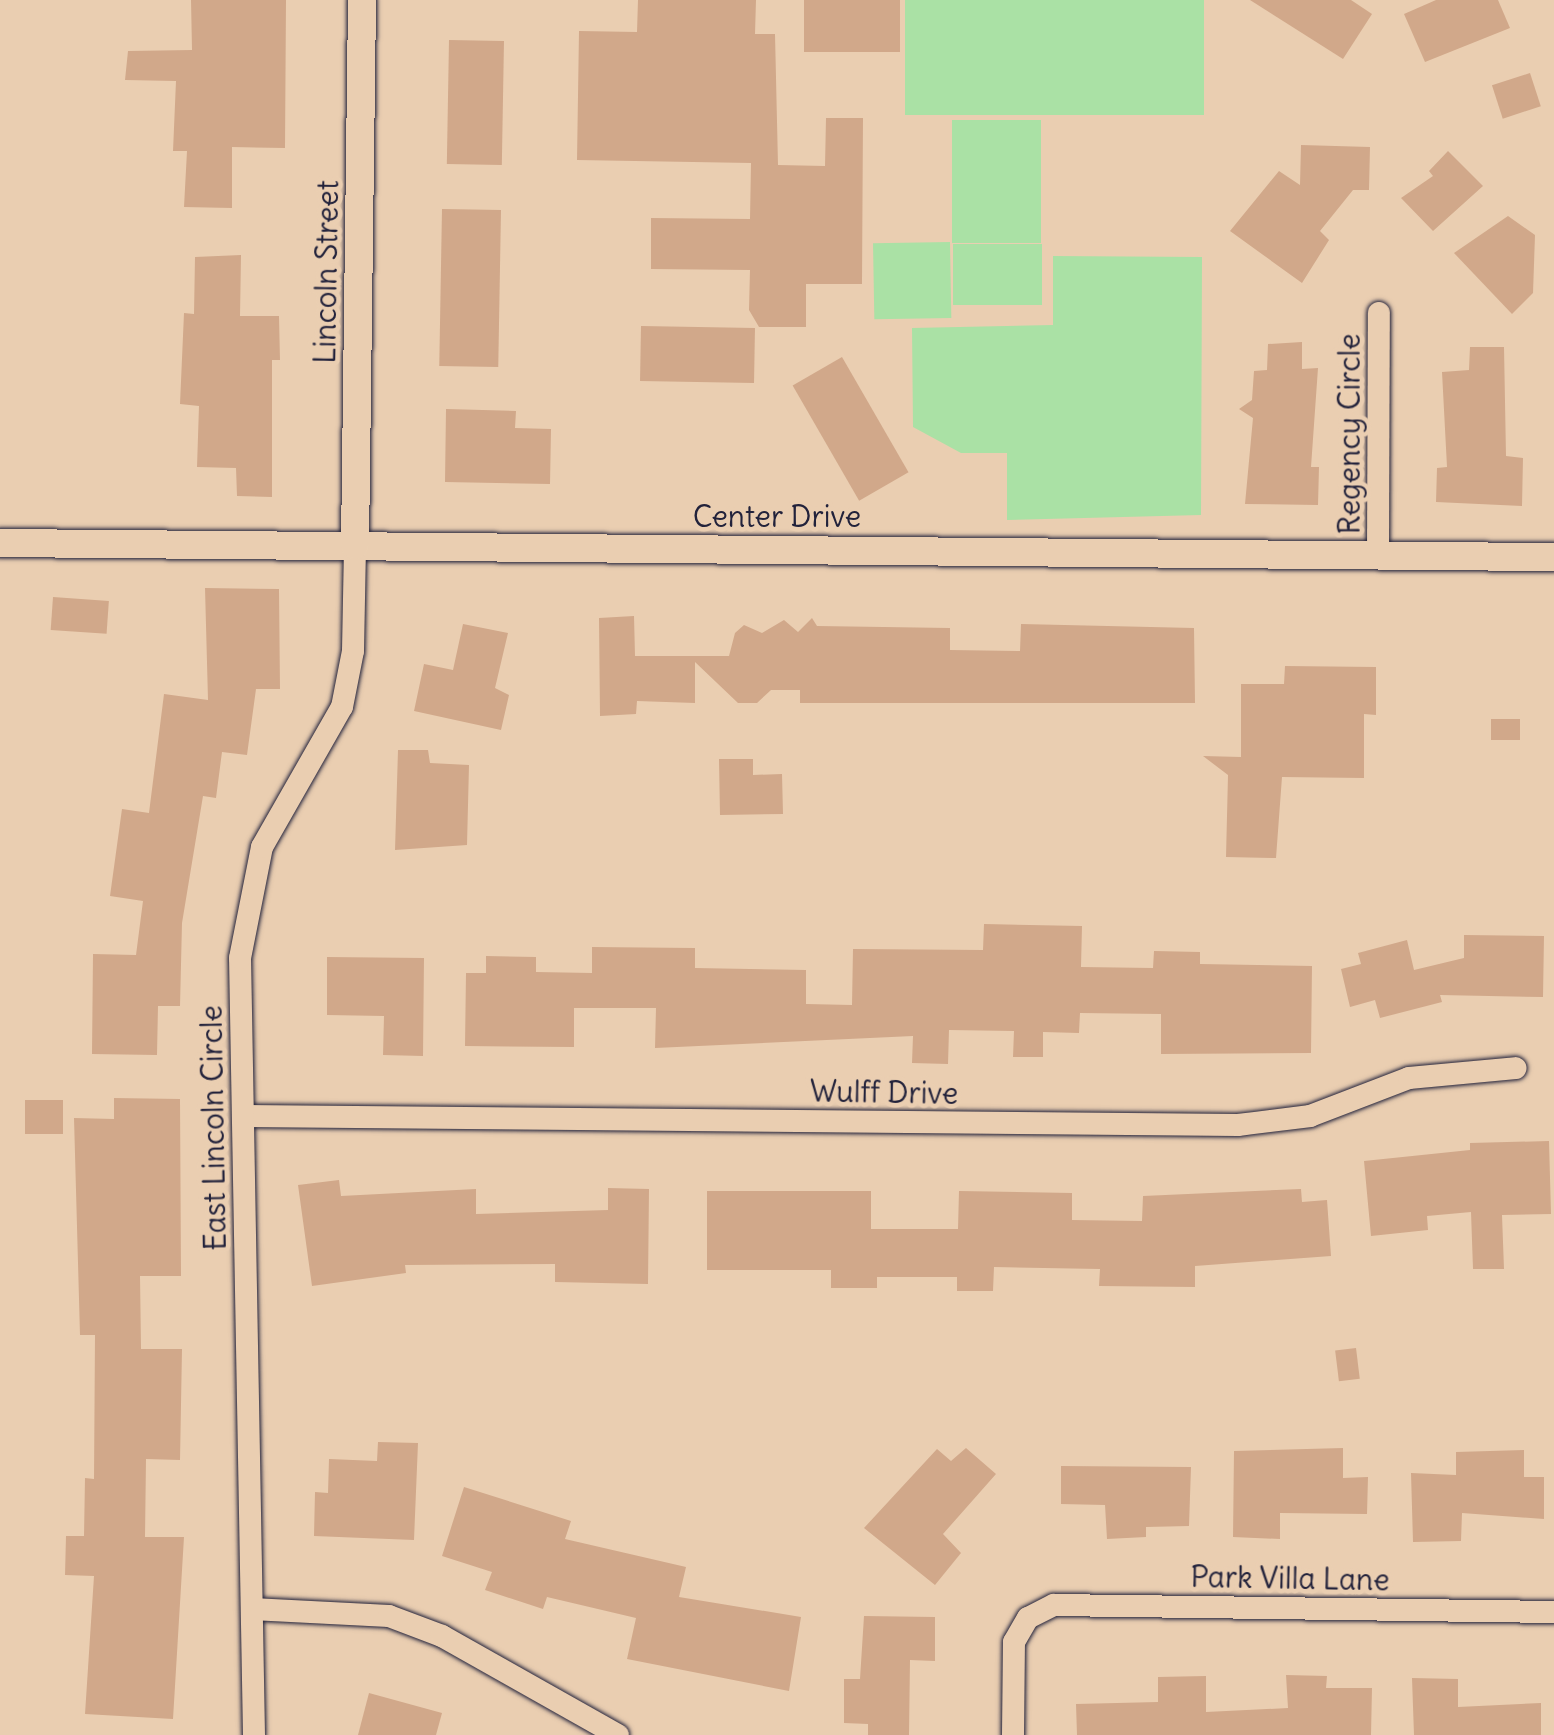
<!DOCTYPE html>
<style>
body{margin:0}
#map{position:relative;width:1554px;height:1735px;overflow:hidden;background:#eaceb1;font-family:Delius,sans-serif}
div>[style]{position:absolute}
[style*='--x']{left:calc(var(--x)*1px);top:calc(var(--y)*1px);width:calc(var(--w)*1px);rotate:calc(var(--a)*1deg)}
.green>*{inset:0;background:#aae1a5;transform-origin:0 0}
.building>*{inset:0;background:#d1a88a;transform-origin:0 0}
.roads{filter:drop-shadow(0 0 2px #22223b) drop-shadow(0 0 2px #22223b)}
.minor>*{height:22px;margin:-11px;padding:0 11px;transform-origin:11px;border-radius:11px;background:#eaceb1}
.tertiary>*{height:28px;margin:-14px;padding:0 14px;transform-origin:14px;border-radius:14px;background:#eaceb1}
span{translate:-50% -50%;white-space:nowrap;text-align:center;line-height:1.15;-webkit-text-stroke:9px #eaceb1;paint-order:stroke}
.street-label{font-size:30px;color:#22223b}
</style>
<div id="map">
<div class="green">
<i style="left:905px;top:0;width:299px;height:115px"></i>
<i style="left:952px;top:120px;width:89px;height:123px"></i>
<i style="left:950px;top:242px;width:76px;height:77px;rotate:89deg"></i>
<i style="left:953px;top:244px;width:89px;height:61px"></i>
<i style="clip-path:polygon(1053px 256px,1202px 257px,1201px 515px,1007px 520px,1007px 453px,961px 453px,913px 427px,912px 328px,1053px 325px)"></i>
</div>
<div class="building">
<i style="clip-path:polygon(191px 0,286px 0,285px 148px,232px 147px,232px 208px,184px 207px,187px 151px,173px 151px,176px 81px,125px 80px,128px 51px,192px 50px)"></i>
<i style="clip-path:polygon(638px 0,756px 0,755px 34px,775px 34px,778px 165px,825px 166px,826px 118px,863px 118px,862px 284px,806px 284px,806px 327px,759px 327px,749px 310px,750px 270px,651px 269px,651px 218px,750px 219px,751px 163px,577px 160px,579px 31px,637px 32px)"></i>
<i style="left:804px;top:0;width:96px;height:52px"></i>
<i style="clip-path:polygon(1250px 0,1351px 0,1372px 14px,1343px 59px)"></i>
<i style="clip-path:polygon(1436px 0,1498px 0,1510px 28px,1425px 62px,1404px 14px)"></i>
<i style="left:449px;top:40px;width:55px;height:124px;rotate:1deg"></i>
<i style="left:1530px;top:73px;width:35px;height:40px;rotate:72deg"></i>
<i style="clip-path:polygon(1301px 145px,1370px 147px,1369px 190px,1353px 190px,1320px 231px,1329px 240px,1302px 283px,1230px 231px,1279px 171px,1300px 185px)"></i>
<i style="clip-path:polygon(1448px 151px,1483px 186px,1433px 231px,1401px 198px,1433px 176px,1429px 171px)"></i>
<i style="left:442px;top:209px;width:59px;height:157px;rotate:1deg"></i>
<i style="clip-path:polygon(1508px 216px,1535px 235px,1533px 293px,1512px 314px,1454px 253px)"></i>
<i style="clip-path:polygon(241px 255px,240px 316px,279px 316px,280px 360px,272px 360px,272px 497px,237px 496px,236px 468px,197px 467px,199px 406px,180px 404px,184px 313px,194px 314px,195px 257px)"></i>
<i style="left:641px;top:326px;width:114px;height:55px;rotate:1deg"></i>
<i style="clip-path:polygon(1302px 342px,1302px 369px,1318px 368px,1311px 467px,1319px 467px,1318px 505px,1245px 504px,1253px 418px,1239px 409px,1252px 400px,1254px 371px,1267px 370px,1268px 344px)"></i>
<i style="clip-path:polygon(1470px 347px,1504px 347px,1506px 456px,1523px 458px,1522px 506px,1436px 502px,1437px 468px,1447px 467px,1442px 372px,1469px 370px)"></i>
<i style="left:842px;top:357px;width:133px;height:57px;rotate:60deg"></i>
<i style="clip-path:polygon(446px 409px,516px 411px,515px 428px,551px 429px,550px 484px,445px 482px)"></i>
<i style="clip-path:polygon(205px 588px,279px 589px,280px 689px,256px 689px,247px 755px,222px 752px,216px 798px,203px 796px,182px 923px,180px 1006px,158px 1006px,157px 1055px,92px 1054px,93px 954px,136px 955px,143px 901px,110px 896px,122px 809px,149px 813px,164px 694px,208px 700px)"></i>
<i style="left:53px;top:597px;width:56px;height:33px;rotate:4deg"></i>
<i style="clip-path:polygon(634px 616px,635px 656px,729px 656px,735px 633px,744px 625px,762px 633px,784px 620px,798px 632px,812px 618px,817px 626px,950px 628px,950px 650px,1020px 651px,1021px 624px,1194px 628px,1195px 703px,800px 703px,800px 690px,771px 690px,757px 703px,738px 703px,695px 662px,695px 703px,637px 701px,636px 714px,600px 716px,599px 618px)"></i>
<i style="clip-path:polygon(463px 624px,508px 633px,495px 688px,509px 695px,501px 730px,414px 711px,424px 664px,453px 670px)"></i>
<i style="clip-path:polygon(1285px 666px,1376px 667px,1376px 715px,1364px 714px,1364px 778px,1282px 777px,1276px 858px,1226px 857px,1228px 775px,1203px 756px,1241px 757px,1241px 684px,1284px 684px)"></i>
<i style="left:1491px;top:719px;width:29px;height:21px"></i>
<i style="clip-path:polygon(398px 750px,428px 750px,430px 763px,469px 765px,467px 845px,395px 850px)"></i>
<i style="clip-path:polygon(719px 759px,753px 759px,753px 775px,782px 774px,783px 814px,720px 815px)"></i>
<i style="clip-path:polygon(984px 924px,1082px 926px,1081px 967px,1153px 968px,1154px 951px,1200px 952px,1200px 964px,1312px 966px,1311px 1053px,1161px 1054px,1161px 1014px,1080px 1013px,1079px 1033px,1043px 1032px,1043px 1057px,1013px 1057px,1014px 1031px,949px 1030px,948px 1064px,912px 1063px,913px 1036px,655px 1048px,656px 1008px,574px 1008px,574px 1047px,465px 1046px,466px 973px,486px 973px,486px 956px,536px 957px,536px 972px,592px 973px,592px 947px,695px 948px,695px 968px,806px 970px,806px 1004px,852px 1005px,853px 949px,983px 950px)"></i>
<i style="clip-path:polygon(1464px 935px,1544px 936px,1543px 997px,1440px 995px,1442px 1002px,1380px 1018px,1375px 1000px,1350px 1007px,1341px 969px,1361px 964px,1358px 953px,1407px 940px,1414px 970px,1464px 958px)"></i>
<i style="clip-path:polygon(327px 957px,424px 958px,423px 1056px,383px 1055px,384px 1016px,327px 1015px)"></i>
<i style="clip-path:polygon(114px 1098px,180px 1099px,181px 1276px,140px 1276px,141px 1349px,182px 1349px,180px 1460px,146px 1459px,145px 1537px,184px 1537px,173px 1719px,85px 1714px,94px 1576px,65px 1575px,66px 1536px,84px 1536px,85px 1478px,94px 1479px,95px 1335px,80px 1335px,74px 1118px,114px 1119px)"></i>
<i style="left:25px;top:1100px;width:38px;height:34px"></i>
<i style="clip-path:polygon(1549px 1141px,1551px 1214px,1502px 1215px,1504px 1269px,1473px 1269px,1471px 1212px,1427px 1216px,1428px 1230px,1371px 1236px,1364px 1161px,1470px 1150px,1470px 1143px)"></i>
<i style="clip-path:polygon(339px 1180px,341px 1196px,476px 1189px,476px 1214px,608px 1210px,608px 1188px,649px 1189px,648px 1284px,555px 1282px,555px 1264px,405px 1265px,406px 1273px,312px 1286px,298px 1185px)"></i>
<i style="clip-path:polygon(1301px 1189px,1302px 1202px,1327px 1200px,1331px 1256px,1195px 1266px,1195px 1287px,1099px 1286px,1100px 1269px,994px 1267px,993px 1291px,957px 1291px,957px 1277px,877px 1277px,877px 1288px,831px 1288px,831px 1270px,707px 1270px,707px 1191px,871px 1191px,871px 1229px,958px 1229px,959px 1191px,1072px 1193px,1072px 1220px,1142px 1221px,1143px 1196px)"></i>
<i style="left:1356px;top:1348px;width:31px;height:21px;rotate:83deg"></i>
<i style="clip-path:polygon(378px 1442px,418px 1443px,414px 1540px,314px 1536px,315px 1492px,328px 1493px,329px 1459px,377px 1461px)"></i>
<i style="clip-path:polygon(966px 1448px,996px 1474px,943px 1534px,961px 1553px,935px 1585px,864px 1528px,937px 1449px,951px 1461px)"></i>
<i style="clip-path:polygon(1343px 1448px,1343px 1478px,1368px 1477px,1367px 1514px,1280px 1513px,1280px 1539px,1233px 1537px,1234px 1451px)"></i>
<i style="clip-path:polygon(1524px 1450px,1524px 1477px,1544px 1477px,1544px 1519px,1462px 1513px,1461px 1541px,1413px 1542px,1411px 1473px,1456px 1475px,1456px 1452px)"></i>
<i style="clip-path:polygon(1061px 1466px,1191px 1467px,1189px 1526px,1146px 1527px,1146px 1537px,1107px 1539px,1105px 1505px,1061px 1504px)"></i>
<i style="clip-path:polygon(464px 1487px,571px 1521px,565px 1539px,686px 1567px,679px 1597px,801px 1617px,789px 1691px,627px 1659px,636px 1618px,547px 1597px,543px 1609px,485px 1590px,492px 1572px,442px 1556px)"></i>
<i style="clip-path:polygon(864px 1616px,935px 1617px,935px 1661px,910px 1660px,909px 1735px,868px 1735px,868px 1724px,844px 1723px,844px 1679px,860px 1679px)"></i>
<i style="clip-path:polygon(1286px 1675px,1327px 1676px,1326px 1688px,1372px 1688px,1371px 1735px,1077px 1735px,1076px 1704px,1158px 1702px,1158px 1677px,1206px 1676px,1206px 1712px,1288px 1708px)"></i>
<i style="clip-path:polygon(1412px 1678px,1458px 1679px,1458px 1707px,1541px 1703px,1541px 1735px,1414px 1735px)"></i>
<i style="clip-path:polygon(369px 1693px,442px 1713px,436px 1735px,358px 1735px)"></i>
</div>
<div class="roads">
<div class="minor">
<i style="--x:1378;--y:555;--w:242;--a:-89.8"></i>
<i style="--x:244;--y:1116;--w:994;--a:0.52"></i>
<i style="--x:1238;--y:1125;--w:73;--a:-7.1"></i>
<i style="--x:1310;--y:1116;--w:106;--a:-21"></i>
<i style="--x:1409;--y:1078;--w:107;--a:-5.3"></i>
<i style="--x:252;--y:1609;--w:137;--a:2.9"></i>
<i style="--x:389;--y:1616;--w:57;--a:20.7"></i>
<i style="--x:442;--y:1636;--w:202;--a:29.4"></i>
<i style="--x:254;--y:1735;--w:777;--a:-91.03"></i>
<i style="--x:240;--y:958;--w:113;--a:-78.8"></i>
<i style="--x:262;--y:847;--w:161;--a:-60.3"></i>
<i style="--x:342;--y:707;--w:57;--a:-78.9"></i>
<i style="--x:353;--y:651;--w:106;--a:-88.9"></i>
<i style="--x:1013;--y:1735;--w:93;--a:-89.4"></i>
<i style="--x:1014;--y:1642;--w:28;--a:-60"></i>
<i style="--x:1028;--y:1618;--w:29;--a:-27"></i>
<i style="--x:1054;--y:1605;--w:500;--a:0.8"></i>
</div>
<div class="tertiary">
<i style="--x:0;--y:543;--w:1554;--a:0.52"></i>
<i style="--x:355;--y:545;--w:545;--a:-89.26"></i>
</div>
</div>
<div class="street-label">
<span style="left:326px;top:272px;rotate:-89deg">Lincoln Street</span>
<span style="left:1349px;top:434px;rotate:-90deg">Regency Circle</span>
<span style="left:777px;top:516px">Center Drive</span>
<span style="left:884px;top:1092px;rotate:1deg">Wulff Drive</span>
<span style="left:213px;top:1128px;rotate:-91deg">East Lincoln Circle</span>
<span style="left:1290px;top:1578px;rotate:1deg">Park Villa Lane</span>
</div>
</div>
